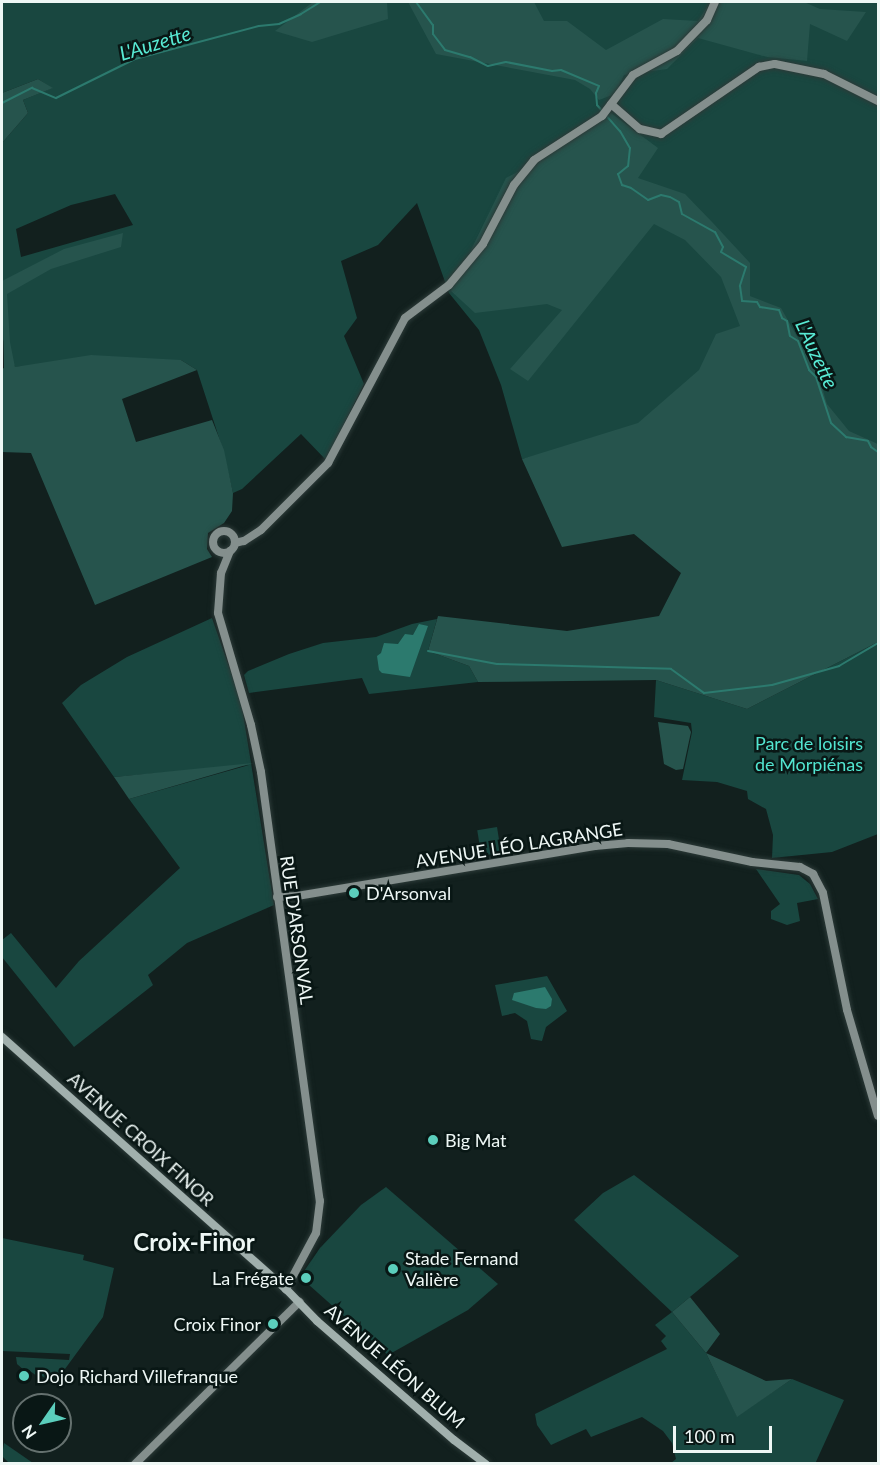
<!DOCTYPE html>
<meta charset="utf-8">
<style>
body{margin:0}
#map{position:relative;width:880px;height:1465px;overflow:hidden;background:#12201e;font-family:Lato,sans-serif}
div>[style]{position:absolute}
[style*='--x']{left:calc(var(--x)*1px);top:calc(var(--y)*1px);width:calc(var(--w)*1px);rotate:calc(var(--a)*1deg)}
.green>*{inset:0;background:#194740;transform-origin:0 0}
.forest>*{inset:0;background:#26544d}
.water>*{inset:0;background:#2c7a6e}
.stream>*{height:2px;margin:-1px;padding:0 1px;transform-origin:1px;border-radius:1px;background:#2c7a6e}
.roads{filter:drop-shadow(0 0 2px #2c3a38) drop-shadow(0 0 2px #2c3a38)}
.secondary>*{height:8px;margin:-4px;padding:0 4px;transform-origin:4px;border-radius:4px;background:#848f8d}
.secondary>.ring{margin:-4px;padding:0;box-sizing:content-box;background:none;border:8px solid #848f8d;border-radius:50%}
.primary>*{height:8px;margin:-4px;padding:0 4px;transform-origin:4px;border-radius:4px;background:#a1b0ad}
.dots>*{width:16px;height:16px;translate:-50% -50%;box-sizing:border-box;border:3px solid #091715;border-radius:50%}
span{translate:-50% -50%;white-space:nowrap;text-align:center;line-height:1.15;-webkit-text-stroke:5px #091715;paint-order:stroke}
.park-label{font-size:18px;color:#52e5d0}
.street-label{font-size:18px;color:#eef7f5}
.poi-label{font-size:18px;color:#eef7f5}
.left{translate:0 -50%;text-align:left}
.right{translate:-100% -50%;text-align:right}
.water-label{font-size:20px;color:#58ead4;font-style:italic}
.district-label{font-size:24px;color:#eef7f5;font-weight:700}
.frame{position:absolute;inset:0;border:3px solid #eef7f5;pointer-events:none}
.north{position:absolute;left:12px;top:1393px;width:60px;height:60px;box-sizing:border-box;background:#091715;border:2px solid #65716f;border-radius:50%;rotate:236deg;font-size:16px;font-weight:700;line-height:24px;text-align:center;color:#eef7f5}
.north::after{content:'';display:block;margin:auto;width:21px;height:27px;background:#5bcebc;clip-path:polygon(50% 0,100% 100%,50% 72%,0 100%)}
.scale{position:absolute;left:673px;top:1426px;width:99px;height:27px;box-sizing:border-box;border:3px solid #eef7f5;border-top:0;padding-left:8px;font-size:18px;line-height:21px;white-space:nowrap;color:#eef7f5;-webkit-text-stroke:4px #091715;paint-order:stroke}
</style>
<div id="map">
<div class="green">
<i style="clip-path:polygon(evenodd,2px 2px,878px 2px,878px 444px,723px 414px,522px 459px,501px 385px,479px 330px,449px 293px,417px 203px,378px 245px,341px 261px,357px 318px,344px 336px,364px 384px,326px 460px,301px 434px,242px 489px,233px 493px,223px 450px,197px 370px,181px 360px,15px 367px,2px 337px,2px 143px,28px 113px,23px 100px,52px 88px,38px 79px,2px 93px,2px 2px,115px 194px,133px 225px,21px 257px,16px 229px,71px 205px,115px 194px)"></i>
<i style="clip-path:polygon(212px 618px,241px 701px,274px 905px,187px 943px,148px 975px,153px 985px,74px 1047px,2px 957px,2px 940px,11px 933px,56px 988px,79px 961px,180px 868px,129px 799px,249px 765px,114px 777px,62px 703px,81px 685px,127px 657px)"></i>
<i style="clip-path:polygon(437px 619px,428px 651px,469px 666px,478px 682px,369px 694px,362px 678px,249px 693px,244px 675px,248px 671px,289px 654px,323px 643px,376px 637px,412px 624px)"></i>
<i style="clip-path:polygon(878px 642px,878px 834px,832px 852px,772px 858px,773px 835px,766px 809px,748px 799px,747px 791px,717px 782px,682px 780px,692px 732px,691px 723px,654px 717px,656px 680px,747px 709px)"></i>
<i style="left:497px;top:827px;width:26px;height:20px;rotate:81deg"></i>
<i style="clip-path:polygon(756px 869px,799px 875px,810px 884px,818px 899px,797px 903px,800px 921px,787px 925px,771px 919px,771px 911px,780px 904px)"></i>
<i style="clip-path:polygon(547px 976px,567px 1011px,546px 1027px,542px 1041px,531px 1039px,527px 1021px,515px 1013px,502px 1016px,495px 985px)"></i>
<i style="clip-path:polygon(634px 1175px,739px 1256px,672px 1312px,706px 1353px,737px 1416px,792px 1379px,844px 1400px,815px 1464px,671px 1463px,676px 1459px,672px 1443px,663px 1431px,642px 1417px,591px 1437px,586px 1429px,551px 1445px,537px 1425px,535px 1414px,667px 1349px,661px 1341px,666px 1336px,655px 1325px,672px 1312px,574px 1220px,603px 1193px)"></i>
<i style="clip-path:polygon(386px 1187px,498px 1284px,468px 1310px,388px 1355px,300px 1277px,320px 1248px,361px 1205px)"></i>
<i style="clip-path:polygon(2px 1238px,84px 1255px,83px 1260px,114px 1268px,103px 1317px,54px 1384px,39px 1374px,37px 1376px,27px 1369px,25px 1371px,17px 1364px,16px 1357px,69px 1360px,70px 1354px,2px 1351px)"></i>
<i style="clip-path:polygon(4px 1443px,33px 1463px,9px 1463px,2px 1456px)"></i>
</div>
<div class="forest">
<i style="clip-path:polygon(313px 2px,387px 2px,388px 19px,312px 42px,275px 31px)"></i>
<i style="clip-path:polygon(408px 2px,534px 2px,544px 21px,567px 21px,606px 50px,663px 19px,698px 21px,710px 2px,804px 2px,820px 9px,866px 12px,847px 41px,810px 24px,807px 61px,767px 57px,698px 38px,667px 69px,624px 75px,615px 94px,599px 100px,590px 89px,575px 80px,436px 54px)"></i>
<i style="clip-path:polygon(38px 79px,53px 88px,23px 100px,28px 113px,2px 143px,2px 93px)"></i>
<i style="clip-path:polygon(611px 113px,658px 148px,638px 178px,685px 194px,713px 223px,750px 263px,750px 296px,781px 308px,818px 374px,827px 404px,849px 431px,878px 444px,878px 642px,747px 709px,656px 680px,478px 682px,469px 666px,428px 651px,438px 616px,567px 631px,659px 616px,681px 573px,634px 534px,562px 547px,522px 459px,638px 423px,699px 370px,716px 334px,740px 326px,721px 277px,685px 240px,654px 224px,528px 381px,510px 369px,562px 310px,547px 304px,475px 313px,451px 291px,506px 178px,536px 162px)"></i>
<i style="clip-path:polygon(123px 233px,121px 247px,51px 269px,7px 294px,10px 342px,15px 367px,91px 355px,181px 360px,197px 370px,122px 399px,136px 442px,212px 420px,224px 450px,233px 493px,232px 511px,224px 523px,208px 533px,207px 549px,212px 557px,95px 605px,31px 453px,2px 452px,2px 369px,4px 368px,2px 281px,64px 249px)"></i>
<i style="clip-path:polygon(658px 722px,688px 726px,691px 732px,683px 769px,676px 770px,664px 764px)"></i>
<i style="clip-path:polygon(253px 763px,129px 799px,114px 777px)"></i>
<i style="clip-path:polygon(690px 1297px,720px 1334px,706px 1353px,766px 1381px,792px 1379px,737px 1417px,706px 1353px,672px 1312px)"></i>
</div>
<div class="water">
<i style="clip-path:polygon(419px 624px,428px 626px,410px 677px,382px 673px,379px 670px,377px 656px,381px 653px,384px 643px,398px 644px,405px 634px,413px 635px)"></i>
<i style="clip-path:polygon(545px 987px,552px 999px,551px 1006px,546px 1009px,536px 1008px,512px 1000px,514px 993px)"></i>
</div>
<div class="stream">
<i style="--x:416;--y:2;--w:29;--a:54"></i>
<i style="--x:433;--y:25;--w:9;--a:90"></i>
<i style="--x:433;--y:34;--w:20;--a:53"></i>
<i style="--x:445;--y:50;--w:26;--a:16"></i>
<i style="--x:470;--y:57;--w:20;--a:27"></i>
<i style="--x:488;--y:66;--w:18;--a:-13"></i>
<i style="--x:506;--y:62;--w:47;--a:11.1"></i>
<i style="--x:552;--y:71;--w:9;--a:-6"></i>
<i style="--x:561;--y:70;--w:41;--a:22.8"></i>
<i style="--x:599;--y:86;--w:8;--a:113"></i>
<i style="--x:596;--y:93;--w:12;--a:85"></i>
<i style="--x:597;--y:105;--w:35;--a:49"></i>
<i style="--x:620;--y:131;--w:20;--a:60"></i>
<i style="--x:630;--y:148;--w:18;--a:96"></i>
<i style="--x:628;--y:166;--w:13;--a:141"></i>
<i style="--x:618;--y:174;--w:12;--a:70"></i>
<i style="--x:622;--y:185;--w:9;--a:18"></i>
<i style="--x:631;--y:188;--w:21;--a:35"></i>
<i style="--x:648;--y:200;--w:14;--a:-21"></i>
<i style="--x:661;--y:195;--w:9;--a:13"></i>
<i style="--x:670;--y:197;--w:10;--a:29"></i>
<i style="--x:679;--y:202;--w:12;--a:76"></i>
<i style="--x:682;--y:214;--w:38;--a:29"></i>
<i style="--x:715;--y:232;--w:17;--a:62"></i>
<i style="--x:723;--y:247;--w:5;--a:112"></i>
<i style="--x:721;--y:252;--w:29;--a:31"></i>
<i style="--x:746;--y:267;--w:20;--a:108"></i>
<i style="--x:740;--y:286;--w:15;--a:82"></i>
<i style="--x:742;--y:301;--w:15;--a:4"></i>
<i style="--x:757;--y:302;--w:6;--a:59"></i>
<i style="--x:760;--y:307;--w:19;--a:9"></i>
<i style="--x:779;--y:310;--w:9;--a:69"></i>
<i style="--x:782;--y:318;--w:6;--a:31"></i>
<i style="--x:787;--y:321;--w:15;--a:79"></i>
<i style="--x:790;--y:336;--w:9;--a:32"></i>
<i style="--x:798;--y:341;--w:31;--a:69"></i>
<i style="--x:809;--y:370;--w:10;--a:45"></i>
<i style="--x:816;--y:377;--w:48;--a:71.9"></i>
<i style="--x:831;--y:423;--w:21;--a:43"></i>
<i style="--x:846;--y:437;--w:22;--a:10"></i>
<i style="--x:868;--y:441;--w:7;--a:63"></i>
<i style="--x:871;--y:447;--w:9;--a:36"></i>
<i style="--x:2;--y:103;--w:34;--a:-27"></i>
<i style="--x:32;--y:88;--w:26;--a:23"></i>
<i style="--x:56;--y:98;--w:88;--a:-26.3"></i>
<i style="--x:135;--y:59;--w:128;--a:-14.9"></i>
<i style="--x:259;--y:26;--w:20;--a:-6"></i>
<i style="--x:279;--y:24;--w:24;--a:-24"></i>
<i style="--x:301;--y:14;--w:22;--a:-32"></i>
<i style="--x:428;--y:651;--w:70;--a:10.7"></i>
<i style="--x:497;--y:664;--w:174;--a:1.6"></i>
<i style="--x:671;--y:669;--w:41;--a:36"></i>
<i style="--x:704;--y:693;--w:68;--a:-6.7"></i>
<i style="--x:772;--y:685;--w:70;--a:-15.8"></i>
<i style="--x:839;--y:666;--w:45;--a:-30.5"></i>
</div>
<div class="roads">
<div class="secondary">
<i style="--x:611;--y:104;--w:38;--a:41"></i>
<i style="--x:640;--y:129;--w:22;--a:13"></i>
<i style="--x:661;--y:134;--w:119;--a:-34.4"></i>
<i style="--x:759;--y:67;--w:16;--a:-11"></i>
<i style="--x:775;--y:64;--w:50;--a:11.5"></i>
<i style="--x:824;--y:74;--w:60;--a:26.6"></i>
<i class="ring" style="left:213px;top:531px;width:14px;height:14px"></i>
<i style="--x:235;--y:543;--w:9;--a:-13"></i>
<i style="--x:244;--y:541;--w:20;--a:-33"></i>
<i style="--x:261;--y:530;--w:95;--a:-45"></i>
<i style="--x:328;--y:463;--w:164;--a:-62"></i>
<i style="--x:405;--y:318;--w:55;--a:-36.9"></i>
<i style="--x:449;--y:285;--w:53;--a:-50.3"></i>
<i style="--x:483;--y:244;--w:67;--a:-62.3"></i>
<i style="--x:514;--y:185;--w:32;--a:-51"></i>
<i style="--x:534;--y:160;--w:81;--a:-32.9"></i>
<i style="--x:602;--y:116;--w:51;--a:-52.9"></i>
<i style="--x:633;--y:75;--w:50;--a:-28.6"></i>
<i style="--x:677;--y:51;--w:43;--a:-45.9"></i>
<i style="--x:707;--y:20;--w:20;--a:-66"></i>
<i style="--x:230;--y:551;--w:24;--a:112"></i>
<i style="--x:221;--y:573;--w:40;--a:94.3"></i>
<i style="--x:218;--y:613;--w:117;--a:73.6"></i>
<i style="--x:251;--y:725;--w:48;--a:78"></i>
<i style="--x:261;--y:772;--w:433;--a:82.2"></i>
<i style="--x:320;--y:1201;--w:32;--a:97"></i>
<i style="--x:316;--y:1233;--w:64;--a:118.2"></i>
<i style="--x:277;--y:897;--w:20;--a:-3"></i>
<i style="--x:297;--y:896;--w:302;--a:-9.5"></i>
<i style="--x:595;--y:846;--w:33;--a:-5"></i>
<i style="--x:628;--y:843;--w:40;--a:1.4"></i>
<i style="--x:668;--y:844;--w:86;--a:12.1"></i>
<i style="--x:752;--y:862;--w:48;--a:5.9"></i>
<i style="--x:800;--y:867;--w:15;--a:28"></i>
<i style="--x:813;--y:874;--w:21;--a:62"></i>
<i style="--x:823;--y:893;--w:119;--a:78.4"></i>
<i style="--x:847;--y:1010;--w:110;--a:73.7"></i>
<i style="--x:135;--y:1464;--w:231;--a:-44.6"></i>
</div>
<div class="primary">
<i style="--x:2;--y:1037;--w:380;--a:41.6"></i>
<i style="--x:286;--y:1289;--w:45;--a:45.9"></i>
<i style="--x:317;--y:1321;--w:181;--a:41"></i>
<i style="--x:454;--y:1440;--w:40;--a:37"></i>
</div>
</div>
<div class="dots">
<i style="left:354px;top:893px;background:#5bcebc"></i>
<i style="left:433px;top:1140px;background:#5bcebc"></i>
<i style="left:393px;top:1269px;background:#5bcebc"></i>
<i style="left:306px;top:1278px;background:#5bcebc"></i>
<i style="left:273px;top:1324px;background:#5bcebc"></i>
<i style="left:24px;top:1376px;background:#5bcebc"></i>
</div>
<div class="park-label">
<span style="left:809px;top:754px">Parc de loisirs<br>de Morpiénas</span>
</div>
<div class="street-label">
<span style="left:519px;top:845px;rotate:-9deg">AVENUE LÉO LAGRANGE</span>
<span style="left:297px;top:930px;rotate:82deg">RUE D'ARSONVAL</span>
<span style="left:141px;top:1139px;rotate:42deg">AVENUE CROIX FINOR</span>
<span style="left:395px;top:1366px;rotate:41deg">AVENUE LÉON BLUM</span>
</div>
<div class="poi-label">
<span class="left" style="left:366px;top:893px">D'Arsonval</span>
<span class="left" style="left:445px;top:1140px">Big Mat</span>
<span class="left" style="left:405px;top:1269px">Stade Fernand<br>Valière</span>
<span class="right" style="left:294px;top:1278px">La Frégate</span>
<span class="right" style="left:261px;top:1324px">Croix Finor</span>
<span class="left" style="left:36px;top:1376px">Dojo Richard Villefranque</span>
</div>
<div class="water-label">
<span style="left:155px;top:43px;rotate:-17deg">L'Auzette</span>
<span style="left:817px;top:354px;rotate:65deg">L'Auzette</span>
</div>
<div class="district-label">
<span style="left:194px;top:1242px">Croix-Finor</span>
</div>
<div class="frame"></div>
<div class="north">N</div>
<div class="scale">100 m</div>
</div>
